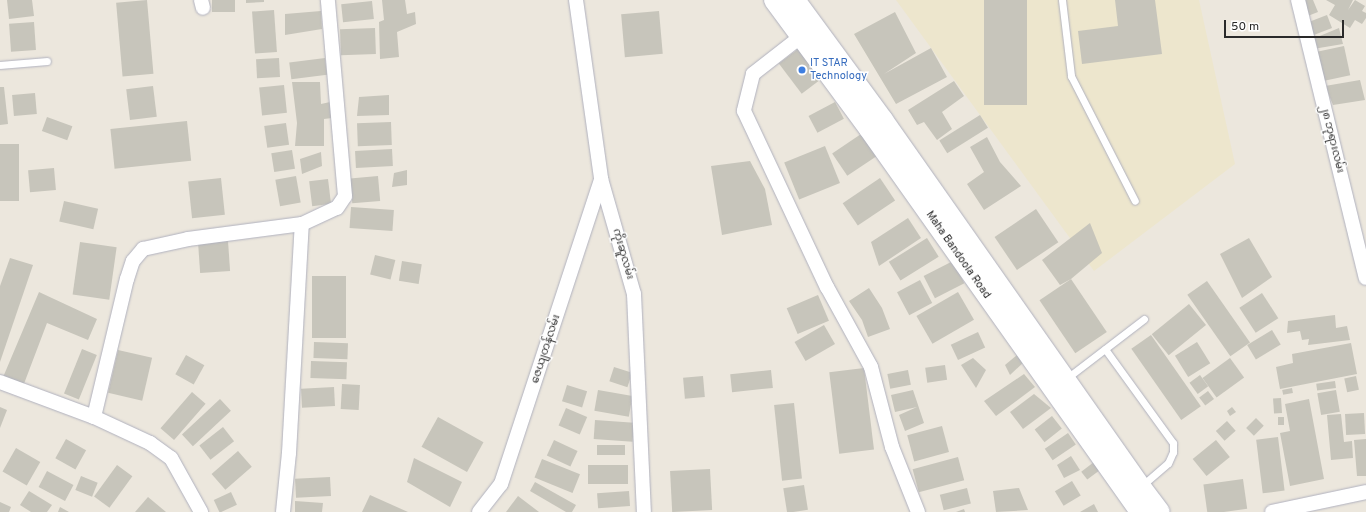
<!DOCTYPE html>
<meta charset="utf-8">
<style>
body{margin:0}
#map{position:relative;width:1366px;height:512px;overflow:hidden;background:#ece7dd;font-family:Overpass,"Noto Sans Myanmar",sans-serif}
div>[style]{position:absolute}
[style*='--x']{left:calc(var(--x)*1px);top:calc(var(--y)*1px);width:calc(var(--w)*1px);rotate:calc(var(--a)*1deg)}
.education>*{inset:0;background:#ede6cd}
.building>*{inset:0;background:#c7c5bb;transform-origin:0 0}
.roads{filter:drop-shadow(0 0 1px #b0b1be) drop-shadow(0 0 1px #b0b1be)}
.lane>*{height:7px;margin:-3.5px;padding:0 3.5px;transform-origin:3.5px;border-radius:3.5px;background:#fff}
.street>*{height:14px;margin:-7px;padding:0 7px;transform-origin:7px;border-radius:7px;background:#fff}
.secondary>*{height:20px;margin:-10px;padding:0 10px;transform-origin:10px;border-radius:10px;background:#fff}
.dots>*{width:11px;height:11px;translate:-50% -50%;box-sizing:border-box;border:2px solid #fff;border-radius:50%}
span{translate:-50% -50%;white-space:nowrap;text-align:center;line-height:1.15;-webkit-text-stroke:3px #fff;paint-order:stroke}
.shop-label{font-size:11px;color:#366cbe}
.left{translate:0 -50%;text-align:left}
.street-label{font-size:11px;color:#2a2a2a}
.scale{position:absolute;left:1224px;top:20px;width:120px;height:18px;box-sizing:border-box;border:2px solid #2a2a2a;border-top:0;padding-left:5px;font-size:12px;line-height:14px;white-space:nowrap;color:#2a2a2a;-webkit-text-stroke:3px #fff;paint-order:stroke}
</style>
<div id="map">
<div class="education">
<i style="clip-path:polygon(896px 0,1199px 0,1235px 164px,1094px 271px)"></i>
</div>
<div class="building">
<i style="clip-path:polygon(7px 0,32px 0,34px 16px,9px 19px)"></i>
<i style="left:147px;top:0;width:74px;height:31px;rotate:85deg"></i>
<i style="left:212px;top:0;width:23px;height:12px"></i>
<i style="clip-path:polygon(246px 0,264px 0,264px 2px,246px 3px)"></i>
<i style="clip-path:polygon(382px 0,405px 0,407px 14px,415px 12px,416px 24px,397px 32px,399px 57px,380px 59px,379px 22px,384px 20px)"></i>
<i style="left:984px;top:0;width:43px;height:105px"></i>
<i style="clip-path:polygon(1115px 0,1155px 0,1162px 54px,1082px 64px,1078px 31px,1118px 26px)"></i>
<i style="clip-path:polygon(1297px 0,1313px 0,1318px 12px,1300px 19px)"></i>
<i style="clip-path:polygon(1326px 0,1353px 0,1348px 10px,1355px 0,1365px 6px,1362px 11px,1366px 13px,1366px 18px,1362px 24px,1355px 20px,1350px 28px,1329px 15px,1335px 5px)"></i>
<i style="left:372px;top:1px;width:18px;height:31px;rotate:84deg"></i>
<i style="left:274px;top:10px;width:42px;height:22px;rotate:86deg"></i>
<i style="clip-path:polygon(321px 11px,322px 29px,285px 35px,285px 14px)"></i>
<i style="left:659px;top:11px;width:43px;height:38px;rotate:85deg"></i>
<i style="clip-path:polygon(895px 12px,916px 53px,884px 74px,931px 48px,947px 77px,896px 104px,854px 34px)"></i>
<i style="left:1327px;top:15px;width:14px;height:30px;rotate:69deg"></i>
<i style="left:34px;top:22px;width:28px;height:25px;rotate:86deg"></i>
<i style="left:375px;top:28px;width:26px;height:35px;rotate:88deg"></i>
<i style="clip-path:polygon(1339px 28px,1343px 44px,1313px 49px,1310px 40px)"></i>
<i style="left:1344px;top:46px;width:30px;height:36px;rotate:78deg"></i>
<i style="left:798px;top:49px;width:38px;height:24px;rotate:53deg"></i>
<i style="left:279px;top:58px;width:19px;height:23px;rotate:87deg"></i>
<i style="left:325px;top:58px;width:17px;height:36px;rotate:83deg"></i>
<i style="clip-path:polygon(1360px 80px,1365px 100px,1333px 105px,1325px 86px)"></i>
<i style="clip-path:polygon(954px 81px,964px 96px,942px 112px,952px 129px,937px 140px,924px 122px,917px 125px,908px 110px)"></i>
<i style="clip-path:polygon(292px 82px,320px 82px,321px 104px,330px 102px,332px 118px,324px 119px,324px 146px,295px 146px,297px 123px)"></i>
<i style="left:284px;top:85px;width:28px;height:25px;rotate:84deg"></i>
<i style="left:153px;top:86px;width:31px;height:27px;rotate:83deg"></i>
<i style="clip-path:polygon(0 87px,4px 87px,8px 124px,0 125px)"></i>
<i style="left:35px;top:93px;width:21px;height:23px;rotate:85deg"></i>
<i style="clip-path:polygon(389px 95px,389px 115px,357px 116px,359px 97px)"></i>
<i style="left:835px;top:102px;width:19px;height:30px;rotate:62deg"></i>
<i style="left:980px;top:115px;width:15px;height:48px;rotate:58deg"></i>
<i style="left:47px;top:117px;width:27px;height:15px;rotate:20deg"></i>
<i style="left:187px;top:121px;width:40px;height:77px;rotate:84deg"></i>
<i style="left:391px;top:122px;width:23px;height:34px;rotate:88deg"></i>
<i style="left:286px;top:123px;width:22px;height:22px;rotate:82deg"></i>
<i style="left:867px;top:130px;width:27px;height:42px;rotate:56deg"></i>
<i style="clip-path:polygon(987px 137px,1000px 162px,1021px 186px,984px 210px,967px 184px,984px 172px,970px 147px)"></i>
<i style="left:0;top:144px;width:19px;height:57px"></i>
<i style="left:825px;top:146px;width:40px;height:44px;rotate:68deg"></i>
<i style="left:392px;top:149px;width:17px;height:37px;rotate:87deg"></i>
<i style="left:292px;top:150px;width:19px;height:21px;rotate:81deg"></i>
<i style="clip-path:polygon(321px 152px,322px 166px,302px 174px,300px 159px)"></i>
<i style="clip-path:polygon(750px 161px,765px 189px,772px 225px,722px 235px,711px 166px)"></i>
<i style="left:54px;top:168px;width:22px;height:26px;rotate:85deg"></i>
<i style="clip-path:polygon(407px 170px,407px 185px,392px 187px,394px 173px)"></i>
<i style="left:296px;top:176px;width:27px;height:21px;rotate:80deg"></i>
<i style="left:378px;top:176px;width:25px;height:28px;rotate:85deg"></i>
<i style="left:221px;top:178px;width:37px;height:33px;rotate:84deg"></i>
<i style="left:880px;top:178px;width:27px;height:45px;rotate:56deg"></i>
<i style="left:328px;top:179px;width:25px;height:19px;rotate:83deg"></i>
<i style="left:64px;top:201px;width:35px;height:21px;rotate:13deg"></i>
<i style="left:351px;top:207px;width:43px;height:21px;rotate:4deg"></i>
<i style="left:1036px;top:209px;width:40px;height:50px;rotate:56deg"></i>
<i style="clip-path:polygon(908px 218px,921px 238px,879px 266px,871px 242px)"></i>
<i style="clip-path:polygon(1090px 223px,1102px 253px,1071px 279px,1060px 285px,1042px 260px)"></i>
<i style="left:927px;top:238px;width:22px;height:45px;rotate:58deg"></i>
<i style="clip-path:polygon(1249px 238px,1272px 277px,1242px 298px,1220px 254px)"></i>
<i style="left:228px;top:241px;width:30px;height:30px;rotate:86deg"></i>
<i style="left:80px;top:242px;width:37px;height:53px;rotate:8deg"></i>
<i style="left:375px;top:255px;width:21px;height:20px;rotate:14deg"></i>
<i style="clip-path:polygon(10px 258px,33px 265px,0 362px,0 286px)"></i>
<i style="left:402px;top:261px;width:20px;height:20px;rotate:9deg"></i>
<i style="left:953px;top:261px;width:25px;height:33px;rotate:63deg"></i>
<i style="left:312px;top:276px;width:34px;height:62px"></i>
<i style="left:1071px;top:279px;width:64px;height:38px;rotate:56deg"></i>
<i style="left:920px;top:280px;width:26px;height:26px;rotate:62deg"></i>
<i style="left:1207px;top:281px;width:75px;height:24px;rotate:55deg"></i>
<i style="clip-path:polygon(869px 288px,882px 308px,890px 329px,868px 337px,862px 320px,849px 301px)"></i>
<i style="clip-path:polygon(39px 292px,97px 319px,88px 340px,47px 323px,22px 389px,1px 382px)"></i>
<i style="left:958px;top:292px;width:32px;height:48px;rotate:60deg"></i>
<i style="left:1262px;top:293px;width:30px;height:27px;rotate:57deg"></i>
<i style="left:818px;top:295px;width:28px;height:34px;rotate:67deg"></i>
<i style="left:1189px;top:304px;width:27px;height:48px;rotate:51deg"></i>
<i style="clip-path:polygon(1335px 315px,1336px 328px,1347px 326px,1350px 340px,1308px 345px,1309px 339px,1302px 340px,1300px 331px,1287px 333px,1288px 321px)"></i>
<i style="left:824px;top:325px;width:22px;height:34px;rotate:60deg"></i>
<i style="left:1272px;top:330px;width:17px;height:29px;rotate:59deg"></i>
<i style="left:978px;top:332px;width:17px;height:30px;rotate:65deg"></i>
<i style="left:1151px;top:335px;width:87px;height:24px;rotate:55deg"></i>
<i style="left:314px;top:342px;width:34px;height:16px;rotate:2deg"></i>
<i style="left:1197px;top:342px;width:25px;height:26px;rotate:58deg"></i>
<i style="clip-path:polygon(1351px 343px,1357px 374px,1280px 389px,1276px 367px,1293px 363px,1292px 354px)"></i>
<i style="left:82px;top:349px;width:16px;height:48px;rotate:22deg"></i>
<i style="left:118px;top:350px;width:35px;height:44px;rotate:13deg"></i>
<i style="left:186px;top:355px;width:21px;height:22px;rotate:29deg"></i>
<i style="clip-path:polygon(1017px 355px,1025px 361px,1010px 375px,1005px 365px)"></i>
<i style="clip-path:polygon(973px 358px,986px 370px,976px 388px,961px 365px)"></i>
<i style="left:1230px;top:358px;width:24px;height:34px;rotate:54deg"></i>
<i style="left:311px;top:361px;width:36px;height:17px;rotate:2deg"></i>
<i style="left:945px;top:365px;width:15px;height:20px;rotate:82deg"></i>
<i style="left:614px;top:367px;width:19px;height:15px;rotate:18deg"></i>
<i style="left:864px;top:368px;width:82px;height:35px;rotate:83deg"></i>
<i style="left:771px;top:370px;width:18px;height:41px;rotate:84deg"></i>
<i style="left:908px;top:370px;width:15px;height:21px;rotate:79deg"></i>
<i style="clip-path:polygon(1024px 374px,1035px 387px,996px 416px,984px 401px)"></i>
<i style="left:1200px;top:375px;width:14px;height:13px;rotate:54deg"></i>
<i style="left:703px;top:376px;width:21px;height:20px;rotate:85deg"></i>
<i style="left:1356px;top:376px;width:14px;height:12px;rotate:78deg"></i>
<i style="left:1335px;top:381px;width:7px;height:19px;rotate:82deg"></i>
<i style="left:342px;top:384px;width:18px;height:25px;rotate:3deg"></i>
<i style="left:567px;top:385px;width:21px;height:17px;rotate:17deg"></i>
<i style="left:334px;top:387px;width:19px;height:33px;rotate:87deg"></i>
<i style="left:1292px;top:388px;width:5px;height:10px;rotate:79deg"></i>
<i style="left:598px;top:390px;width:35px;height:21px;rotate:10deg"></i>
<i style="clip-path:polygon(913px 390px,924px 423px,905px 431px,899px 415px,917px 407px,895px 412px,891px 395px)"></i>
<i style="left:1336px;top:390px;width:22px;height:19px;rotate:80deg"></i>
<i style="left:1208px;top:391px;width:10px;height:11px;rotate:53deg"></i>
<i style="left:192px;top:392px;width:18px;height:48px;rotate:41deg"></i>
<i style="clip-path:polygon(1034px 394px,1051px 408px,1023px 429px,1010px 412px)"></i>
<i style="left:1281px;top:398px;width:15px;height:8px;rotate:86deg"></i>
<i style="left:220px;top:399px;width:16px;height:52px;rotate:47deg"></i>
<i style="clip-path:polygon(1309px 399px,1324px 479px,1290px 486px,1280px 433px,1290px 431px,1285px 404px)"></i>
<i style="left:794px;top:403px;width:76px;height:20px;rotate:84deg"></i>
<i style="clip-path:polygon(0 407px,7px 410px,0 428px)"></i>
<i style="clip-path:polygon(1232px 407px,1236px 412px,1230px 416px,1227px 411px)"></i>
<i style="left:566px;top:408px;width:23px;height:19px;rotate:23deg"></i>
<i style="left:1364px;top:413px;width:21px;height:19px;rotate:87deg"></i>
<i style="clip-path:polygon(1341px 414px,1344px 442px,1352px 441px,1353px 458px,1331px 460px,1327px 415px)"></i>
<i style="left:1052px;top:416px;width:16px;height:22px;rotate:52deg"></i>
<i style="left:438px;top:417px;width:52px;height:34px;rotate:29deg"></i>
<i style="left:1278px;top:417px;width:6px;height:8px"></i>
<i style="left:1256px;top:418px;width:11px;height:14px;rotate:45deg"></i>
<i style="left:595px;top:420px;width:39px;height:19px;rotate:4deg"></i>
<i style="left:1227px;top:421px;width:13px;height:15px;rotate:48deg"></i>
<i style="left:942px;top:426px;width:27px;height:36px;rotate:75deg"></i>
<i style="left:223px;top:427px;width:18px;height:30px;rotate:52deg"></i>
<i style="left:1068px;top:433px;width:14px;height:28px;rotate:56deg"></i>
<i style="left:1278px;top:437px;width:54px;height:22px;rotate:83deg"></i>
<i style="left:66px;top:439px;width:23px;height:22px;rotate:29deg"></i>
<i style="clip-path:polygon(1366px 439px,1366px 476px,1357px 476px,1354px 440px)"></i>
<i style="left:554px;top:440px;width:26px;height:17px;rotate:25deg"></i>
<i style="left:1216px;top:440px;width:22px;height:30px;rotate:51deg"></i>
<i style="left:597px;top:445px;width:28px;height:10px"></i>
<i style="left:16px;top:448px;width:28px;height:27px;rotate:30deg"></i>
<i style="left:238px;top:451px;width:21px;height:35px;rotate:49deg"></i>
<i style="clip-path:polygon(1071px 456px,1080px 470px,1064px 478px,1057px 465px)"></i>
<i style="left:958px;top:457px;width:24px;height:47px;rotate:75deg"></i>
<i style="clip-path:polygon(414px 458px,462px 482px,450px 507px,407px 482px)"></i>
<i style="left:542px;top:459px;width:41px;height:20px;rotate:22deg"></i>
<i style="left:1094px;top:462px;width:10px;height:16px;rotate:53deg"></i>
<i style="left:117px;top:465px;width:19px;height:39px;rotate:36deg"></i>
<i style="left:628px;top:465px;width:19px;height:40px;rotate:90deg"></i>
<i style="left:710px;top:469px;width:41px;height:40px;rotate:87deg"></i>
<i style="left:47px;top:471px;width:30px;height:18px;rotate:28deg"></i>
<i style="left:81px;top:476px;width:18px;height:15px;rotate:22deg"></i>
<i style="left:330px;top:477px;width:19px;height:35px;rotate:87deg"></i>
<i style="left:1243px;top:479px;width:30px;height:40px;rotate:82deg"></i>
<i style="left:1072px;top:481px;width:17px;height:20px;rotate:59deg"></i>
<i style="clip-path:polygon(535px 482px,576px 505px,572px 512px,566px 512px,530px 491px)"></i>
<i style="left:804px;top:485px;width:25px;height:21px;rotate:81deg"></i>
<i style="left:967px;top:488px;width:16px;height:28px;rotate:76deg"></i>
<i style="clip-path:polygon(1019px 488px,1028px 510px,996px 512px,993px 491px)"></i>
<i style="clip-path:polygon(29px 491px,52px 505px,47px 512px,31px 512px,20px 505px)"></i>
<i style="left:629px;top:491px;width:15px;height:32px;rotate:86deg"></i>
<i style="left:231px;top:492px;width:14px;height:19px;rotate:65deg"></i>
<i style="clip-path:polygon(370px 495px,408px 512px,362px 512px)"></i>
<i style="clip-path:polygon(518px 496px,539px 512px,506px 512px)"></i>
<i style="clip-path:polygon(148px 497px,166px 512px,135px 512px)"></i>
<i style="clip-path:polygon(295px 501px,323px 503px,322px 512px,295px 512px)"></i>
<i style="clip-path:polygon(0 502px,11px 507px,9px 512px,0 512px)"></i>
<i style="clip-path:polygon(1094px 504px,1098px 512px,1080px 512px)"></i>
<i style="clip-path:polygon(60px 507px,69px 512px,58px 512px)"></i>
<i style="clip-path:polygon(964px 509px,965px 512px,956px 512px)"></i>
</div>
<div class="roads">
<div class="lane">
<i style="--x:1062;--y:0;--w:77;--a:83.2"></i>
<i style="--x:1071;--y:76;--w:140;--a:62.9"></i>
<i style="--x:0;--y:65;--w:47;--a:-4.9"></i>
<i style="--x:1105;--y:349;--w:116;--a:54.1"></i>
<i style="--x:1173;--y:443;--w:9;--a:90"></i>
<i style="--x:1173;--y:452;--w:12;--a:114"></i>
<i style="--x:1168;--y:463;--w:35;--a:139"></i>
<i style="--x:1067;--y:378;--w:97;--a:-37.5"></i>
</div>
<div class="street">
<i style="--x:201;--y:0;--w:8;--a:76"></i>
<i style="--x:576;--y:0;--w:181;--a:82"></i>
<i style="--x:601;--y:179;--w:120;--a:74"></i>
<i style="--x:634;--y:294;--w:218;--a:87.4"></i>
<i style="--x:1298;--y:0;--w:286;--a:76.3"></i>
<i style="--x:808;--y:31;--w:70;--a:142"></i>
<i style="--x:753;--y:74;--w:38;--a:104"></i>
<i style="--x:744;--y:111;--w:195;--a:64.8"></i>
<i style="--x:827;--y:287;--w:91;--a:61.2"></i>
<i style="--x:871;--y:367;--w:83;--a:75.3"></i>
<i style="--x:892;--y:447;--w:70;--a:68.2"></i>
<i style="--x:0;--y:382;--w:100;--a:20.4"></i>
<i style="--x:94;--y:417;--w:62;--a:24.9"></i>
<i style="--x:150;--y:443;--w:26;--a:36"></i>
<i style="--x:171;--y:458;--w:62;--a:60.9"></i>
<i style="--x:94;--y:417;--w:142;--a:-76.6"></i>
<i style="--x:127;--y:279;--w:19;--a:-72"></i>
<i style="--x:133;--y:261;--w:16;--a:-50"></i>
<i style="--x:143;--y:249;--w:46;--a:-12.5"></i>
<i style="--x:188;--y:239;--w:115;--a:-7.5"></i>
<i style="--x:302;--y:224;--w:38;--a:-25"></i>
<i style="--x:337;--y:208;--w:14;--a:-56"></i>
<i style="--x:345;--y:196;--w:197;--a:-95"></i>
<i style="--x:283;--y:512;--w:59;--a:-84.2"></i>
<i style="--x:289;--y:453;--w:229;--a:-86.8"></i>
<i style="--x:479;--y:512;--w:36;--a:-52"></i>
<i style="--x:501;--y:484;--w:321;--a:-71.8"></i>
<i style="--x:1272;--y:512;--w:96;--a:-12"></i>
</div>
<div class="secondary">
<i style="--x:774;--y:0;--w:160;--a:53.6"></i>
<i style="--x:869;--y:129;--w:469;--a:54.7"></i>
<i style="--x:795;--y:0;--w:149;--a:53.7"></i>
<i style="--x:883;--y:120;--w:449;--a:54.9"></i>
<i style="--x:1141;--y:487;--w:31;--a:53"></i>
</div>
</div>
<div class="dots">
<i style="left:802px;top:70px;background:#3f7fe0"></i>
</div>
<div class="shop-label">
<span class="left" style="left:810px;top:70px">IT STAR<br>Technology</span>
</div>
<div class="street-label">
<span style="left:1332px;top:139px;rotate:76deg">၂၈ ဘုရားလမ်း</span>
<span style="left:623px;top:254px;rotate:74deg">ကိုးဆူလမ်း</span>
<span style="left:958px;top:255px;rotate:55deg">Maha Bandoola Road</span>
<span style="left:546px;top:349px;rotate:-72deg">ဇေယျတန်လမ်း</span>
</div>
<div class="scale">50 m</div>
</div>
